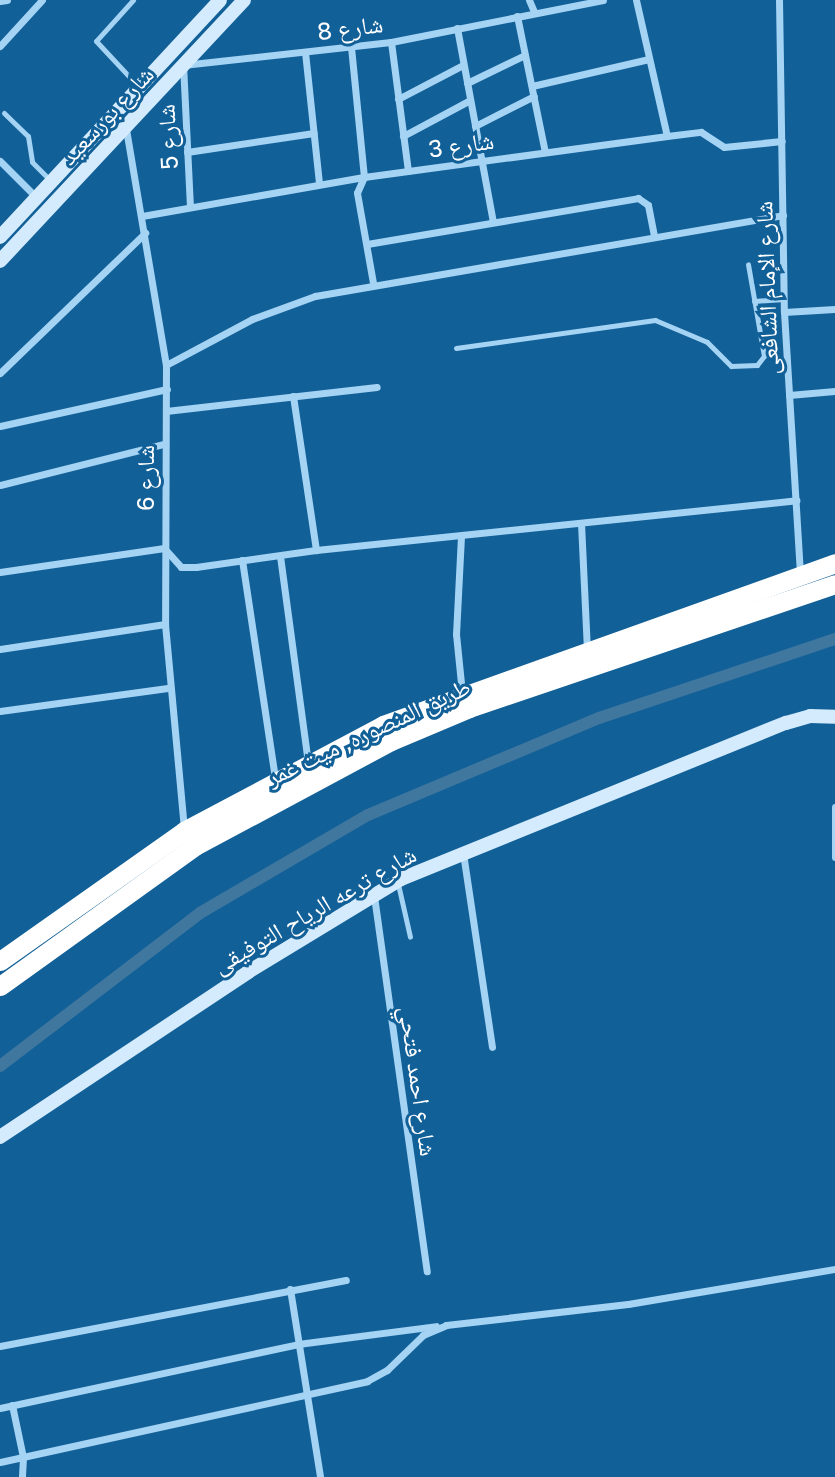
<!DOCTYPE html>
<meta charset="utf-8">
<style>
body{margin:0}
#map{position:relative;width:835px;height:1477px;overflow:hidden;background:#126098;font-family:"Golos Text","Noto Naskh Arabic",sans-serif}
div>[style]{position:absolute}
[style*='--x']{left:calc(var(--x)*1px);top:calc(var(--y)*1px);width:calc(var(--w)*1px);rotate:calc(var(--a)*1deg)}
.canal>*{height:12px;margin:-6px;padding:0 6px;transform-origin:6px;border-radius:6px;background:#40779f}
.lane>*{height:5px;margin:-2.5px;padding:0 2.5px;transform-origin:2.5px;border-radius:2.5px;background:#a4d3f4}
.street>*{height:7px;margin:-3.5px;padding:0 3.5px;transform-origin:3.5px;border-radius:3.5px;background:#a4d3f4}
.secondary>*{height:14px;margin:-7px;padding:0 7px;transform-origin:7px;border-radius:7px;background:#d3ebfd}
.highway>*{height:19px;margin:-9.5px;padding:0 9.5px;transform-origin:9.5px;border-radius:9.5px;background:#fff}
span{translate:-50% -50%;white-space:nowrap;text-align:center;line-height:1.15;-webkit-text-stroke:6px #126098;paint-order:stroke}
.street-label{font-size:24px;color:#fff}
</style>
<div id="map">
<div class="canal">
<i style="--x:0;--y:1066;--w:252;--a:-37.4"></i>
<i style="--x:200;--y:913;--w:194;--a:-30.3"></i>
<i style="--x:368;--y:815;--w:251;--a:-22.8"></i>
<i style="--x:599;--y:718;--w:249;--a:-18.5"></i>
</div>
<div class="lane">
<i style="--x:133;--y:0;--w:55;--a:132.1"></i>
<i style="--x:96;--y:41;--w:60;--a:47"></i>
<i style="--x:4;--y:113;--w:33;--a:44"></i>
<i style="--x:28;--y:136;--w:26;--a:81"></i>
<i style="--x:32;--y:162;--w:25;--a:45"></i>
<i style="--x:754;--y:301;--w:30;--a:-4"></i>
<i style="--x:456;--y:348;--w:201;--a:-8"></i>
<i style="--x:655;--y:320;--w:56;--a:22.9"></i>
<i style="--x:707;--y:342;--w:34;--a:45"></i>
<i style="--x:731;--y:366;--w:26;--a:-2"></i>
<i style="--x:757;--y:365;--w:11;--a:-52"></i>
<i style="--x:764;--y:356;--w:93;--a:-99.9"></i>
<i style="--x:398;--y:884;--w:54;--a:77.2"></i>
</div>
<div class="street">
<i style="--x:529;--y:0;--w:13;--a:67"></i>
<i style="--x:636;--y:0;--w:139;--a:77.2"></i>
<i style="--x:779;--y:0;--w:312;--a:89.1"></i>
<i style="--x:784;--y:312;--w:261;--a:86.5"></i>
<i style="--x:0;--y:1;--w:7;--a:-8"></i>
<i style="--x:517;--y:16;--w:139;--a:78.4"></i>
<i style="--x:457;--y:28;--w:197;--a:79.5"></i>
<i style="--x:391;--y:42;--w:130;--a:82.5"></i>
<i style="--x:0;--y:46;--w:62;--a:-47.6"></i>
<i style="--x:351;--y:47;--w:131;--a:84.3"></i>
<i style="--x:364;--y:177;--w:17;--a:114"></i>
<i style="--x:357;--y:193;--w:91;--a:79.9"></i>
<i style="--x:305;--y:52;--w:133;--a:83.9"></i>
<i style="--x:467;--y:83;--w:64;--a:-25.8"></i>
<i style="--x:532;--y:86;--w:120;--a:-13"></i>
<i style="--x:398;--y:99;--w:73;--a:-27.6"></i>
<i style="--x:475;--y:126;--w:66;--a:-27"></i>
<i style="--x:126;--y:129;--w:239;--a:80.4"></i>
<i style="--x:166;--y:365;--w:259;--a:90.2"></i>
<i style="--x:165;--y:624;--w:204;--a:84.7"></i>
<i style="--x:403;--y:136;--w:76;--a:-28.2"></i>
<i style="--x:187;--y:152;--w:128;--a:-8.5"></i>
<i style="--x:0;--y:161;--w:52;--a:45"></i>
<i style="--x:190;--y:207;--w:142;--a:-92.8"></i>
<i style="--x:183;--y:65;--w:209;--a:-6.3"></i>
<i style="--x:391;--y:42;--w:216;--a:-11.2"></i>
<i style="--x:142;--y:216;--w:225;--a:-10"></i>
<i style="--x:364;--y:177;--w:306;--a:-7.7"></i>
<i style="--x:667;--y:136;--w:34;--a:-7"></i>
<i style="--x:701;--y:132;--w:27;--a:33"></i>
<i style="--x:724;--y:147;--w:58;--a:-5.9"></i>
<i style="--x:367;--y:244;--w:275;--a:-9.6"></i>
<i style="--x:638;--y:198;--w:12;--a:35"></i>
<i style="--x:648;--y:205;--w:32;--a:79"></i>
<i style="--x:784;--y:312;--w:51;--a:-3.4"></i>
<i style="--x:166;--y:365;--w:98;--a:-28.1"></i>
<i style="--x:252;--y:319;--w:67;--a:-20.1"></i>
<i style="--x:315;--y:296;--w:475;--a:-9.8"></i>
<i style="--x:0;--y:373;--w:202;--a:-44"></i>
<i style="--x:789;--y:395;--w:46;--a:-5"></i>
<i style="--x:293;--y:396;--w:156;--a:81.5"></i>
<i style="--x:166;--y:411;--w:212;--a:-6.5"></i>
<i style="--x:0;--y:426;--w:171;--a:-12.5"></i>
<i style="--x:0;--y:485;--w:168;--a:-14.1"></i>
<i style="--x:581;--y:523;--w:125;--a:87.3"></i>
<i style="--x:461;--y:536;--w:98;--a:92.9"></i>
<i style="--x:456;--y:634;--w:59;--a:84.2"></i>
<i style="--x:280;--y:556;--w:208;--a:82.3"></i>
<i style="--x:242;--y:560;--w:221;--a:81.4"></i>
<i style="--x:0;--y:572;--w:166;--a:-8.3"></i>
<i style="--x:164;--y:548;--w:25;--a:48"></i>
<i style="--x:181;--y:567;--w:15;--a:0"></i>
<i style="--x:196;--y:567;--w:121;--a:-8.1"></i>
<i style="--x:316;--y:550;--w:483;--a:-5.9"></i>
<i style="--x:0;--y:649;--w:167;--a:-8.6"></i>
<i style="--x:0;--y:711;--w:171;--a:-7.8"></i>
<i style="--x:835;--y:807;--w:50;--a:90"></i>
<i style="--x:463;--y:853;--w:196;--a:81.5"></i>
<i style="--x:374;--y:896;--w:379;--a:82"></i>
<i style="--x:290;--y:1289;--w:190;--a:80.9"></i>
<i style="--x:0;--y:1346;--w:352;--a:-10.8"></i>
<i style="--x:12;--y:1405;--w:53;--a:78.1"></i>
<i style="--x:23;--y:1457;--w:20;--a:93"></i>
<i style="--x:0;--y:1408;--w:305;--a:-12.1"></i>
<i style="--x:298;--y:1344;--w:139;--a:-7.4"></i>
<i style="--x:0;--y:1462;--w:376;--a:-12.4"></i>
<i style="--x:367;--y:1381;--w:23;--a:-29"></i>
<i style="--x:387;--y:1370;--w:50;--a:-44.2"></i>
<i style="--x:423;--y:1335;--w:25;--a:-23"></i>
<i style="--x:446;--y:1325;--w:183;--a:-6.6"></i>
<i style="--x:628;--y:1304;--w:210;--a:-9.6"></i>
</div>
<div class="secondary">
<i style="--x:0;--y:237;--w:323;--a:-47.1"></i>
<i style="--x:0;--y:261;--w:357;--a:-46.9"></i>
<i style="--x:0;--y:1137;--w:298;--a:-33.6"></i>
<i style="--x:248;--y:972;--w:179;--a:-31.3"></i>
<i style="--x:401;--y:879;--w:415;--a:-22.1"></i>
<i style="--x:786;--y:723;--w:25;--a:-16"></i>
<i style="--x:810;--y:716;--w:25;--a:2"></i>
</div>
<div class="highway">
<i style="--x:0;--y:961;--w:225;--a:-35.2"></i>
<i style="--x:184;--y:831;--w:225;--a:-28"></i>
<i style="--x:383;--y:725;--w:480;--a:-19.7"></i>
<i style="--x:0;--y:986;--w:240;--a:-35.7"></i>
<i style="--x:195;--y:846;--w:222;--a:-28.2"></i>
<i style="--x:391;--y:741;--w:85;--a:-22.9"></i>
<i style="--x:469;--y:708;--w:386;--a:-18.7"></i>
</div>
<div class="street-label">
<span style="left:350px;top:27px;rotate:-7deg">شارع 8</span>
<span style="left:106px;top:115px;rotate:-47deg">شارع بورسعيد</span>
<span style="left:167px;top:137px;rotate:-93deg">شارع 5</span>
<span style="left:461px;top:144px;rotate:-8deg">شارع 3</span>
<span style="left:766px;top:288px;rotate:-92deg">شارع الإمام الشافعى</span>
<span style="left:145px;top:478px;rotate:-90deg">شارع 6</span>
<span style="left:368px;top:731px;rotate:-25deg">طريق المنصوره, ميت غمر</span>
<span style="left:314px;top:909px;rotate:-30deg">شارع ترعه الرياح التوفيقى</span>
<span style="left:419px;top:1081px;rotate:82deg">شارع احمد فتحي</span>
</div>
</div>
